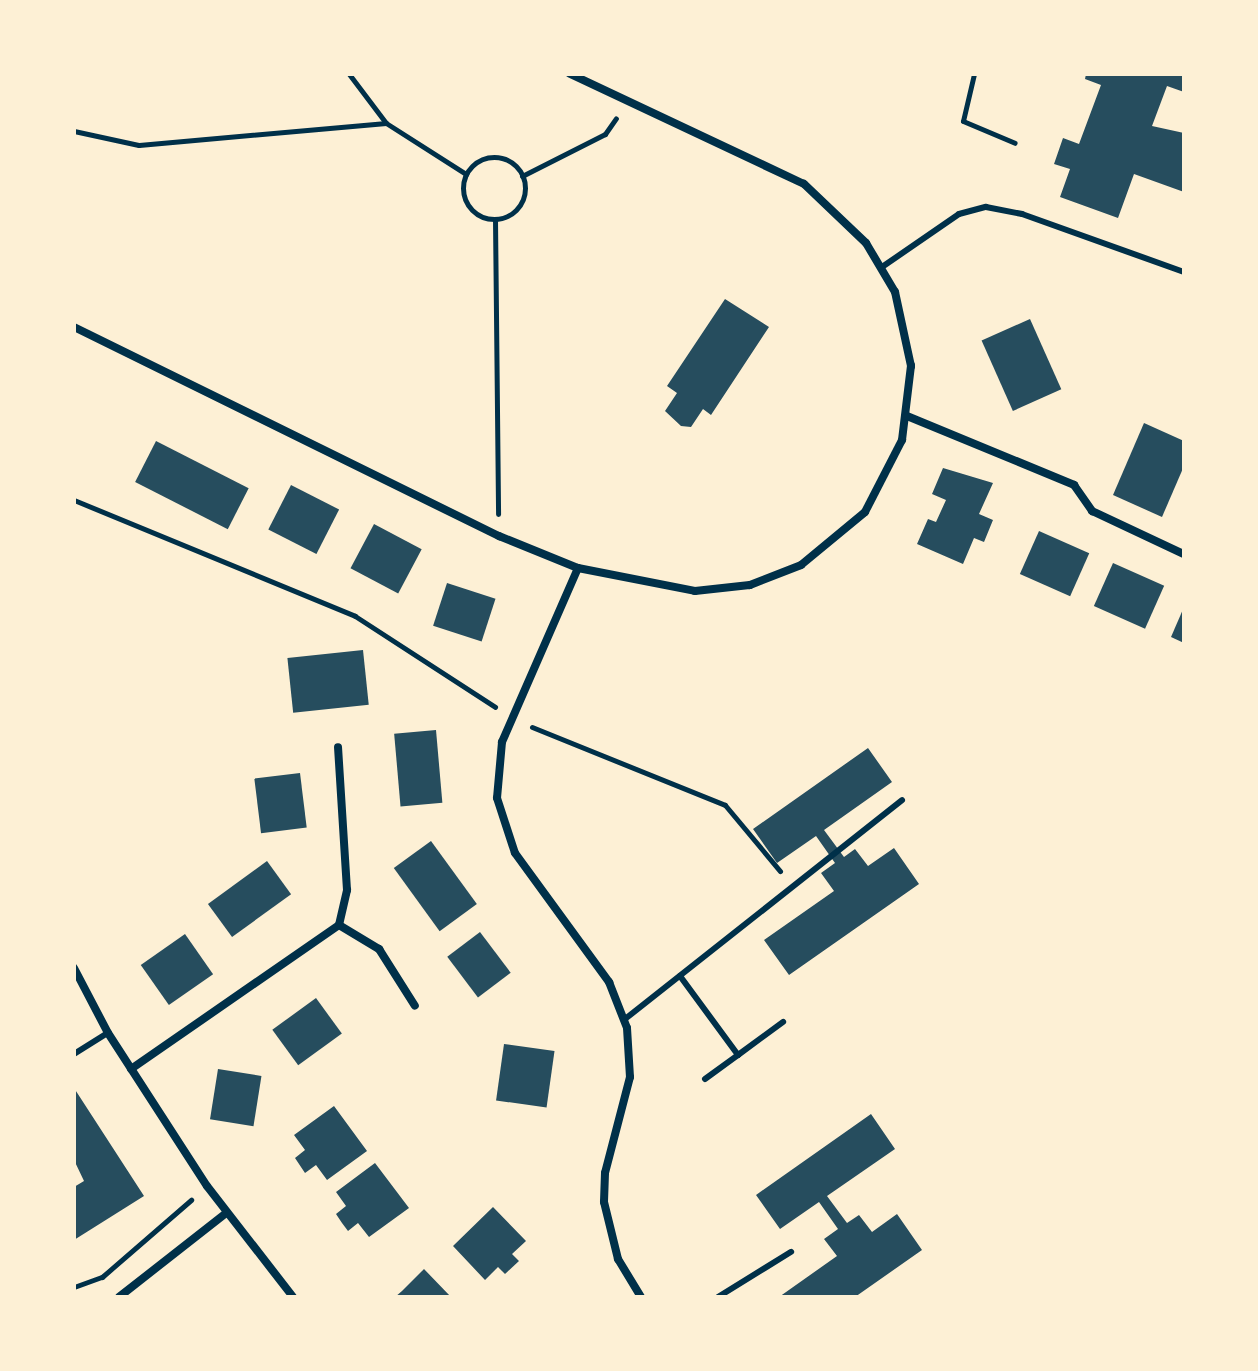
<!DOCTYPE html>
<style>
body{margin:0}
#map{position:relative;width:1258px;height:1371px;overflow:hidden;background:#fdf0d5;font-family:"Sofia Sans Condensed",sans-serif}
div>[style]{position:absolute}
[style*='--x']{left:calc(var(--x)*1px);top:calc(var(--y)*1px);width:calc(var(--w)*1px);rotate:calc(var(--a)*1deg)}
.building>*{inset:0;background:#264d5e;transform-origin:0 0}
.path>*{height:5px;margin:-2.5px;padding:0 2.5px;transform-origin:2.5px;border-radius:2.5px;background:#003049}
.path>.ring{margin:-2.5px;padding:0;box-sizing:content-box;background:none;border:5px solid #003049;border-radius:50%}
.service>*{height:6px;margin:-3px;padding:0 3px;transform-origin:3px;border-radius:3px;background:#003049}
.minor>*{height:8px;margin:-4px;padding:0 4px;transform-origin:4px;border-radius:4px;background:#003049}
span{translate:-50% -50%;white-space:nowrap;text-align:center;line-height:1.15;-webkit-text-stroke:8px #fdf0d5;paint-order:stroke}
.frame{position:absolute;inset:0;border:76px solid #fdf0d5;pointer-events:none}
</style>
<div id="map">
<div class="building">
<i style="clip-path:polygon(1086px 74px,1184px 74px,1184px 92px,1167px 86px,1152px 126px,1184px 133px,1184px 192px,1134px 174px,1118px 218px,1060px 197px,1070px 169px,1054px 164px,1063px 138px,1079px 144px,1101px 85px,1085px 79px)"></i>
<i style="clip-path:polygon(725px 299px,769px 327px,711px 415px,703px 409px,691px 427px,681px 426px,665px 411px,677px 393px,667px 386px)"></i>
<i style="left:1030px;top:319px;width:77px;height:53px;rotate:66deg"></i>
<i style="clip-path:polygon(1144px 423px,1184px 441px,1184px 466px,1162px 517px,1113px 495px)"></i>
<i style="left:156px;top:441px;width:104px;height:46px;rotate:27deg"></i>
<i style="clip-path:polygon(943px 468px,993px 483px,979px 514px,993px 520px,984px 542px,974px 538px,963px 564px,917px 544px,928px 519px,936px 522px,946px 500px,932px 494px)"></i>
<i style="left:291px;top:485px;width:54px;height:50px;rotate:27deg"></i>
<i style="left:374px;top:524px;width:54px;height:50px;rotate:28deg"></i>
<i style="left:1039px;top:531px;width:55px;height:47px;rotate:24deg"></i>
<i style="left:1113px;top:563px;width:56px;height:47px;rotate:24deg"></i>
<i style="left:447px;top:583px;width:51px;height:45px;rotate:18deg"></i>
<i style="clip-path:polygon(1184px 607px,1184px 643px,1171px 637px)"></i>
<i style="left:363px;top:650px;width:55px;height:76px;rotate:84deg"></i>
<i style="left:436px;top:730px;width:73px;height:42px;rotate:85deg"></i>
<i style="clip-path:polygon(868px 748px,892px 782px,824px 830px,844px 857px,855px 849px,868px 866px,894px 848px,919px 884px,789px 975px,764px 940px,834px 891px,821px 873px,835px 863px,816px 836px,777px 863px,753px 829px)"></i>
<i style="left:300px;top:773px;width:55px;height:46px;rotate:83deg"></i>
<i style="left:431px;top:841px;width:78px;height:46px;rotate:54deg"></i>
<i style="left:267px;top:861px;width:41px;height:73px;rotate:54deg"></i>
<i style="left:480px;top:932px;width:51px;height:41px;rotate:53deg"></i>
<i style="left:185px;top:934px;width:49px;height:54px;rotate:55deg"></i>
<i style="left:316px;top:998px;width:44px;height:54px;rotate:54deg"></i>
<i style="left:504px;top:1044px;width:51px;height:57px;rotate:8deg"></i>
<i style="left:218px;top:1069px;width:44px;height:51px;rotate:9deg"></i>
<i style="clip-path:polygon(74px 1088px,144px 1196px,74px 1240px,74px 1187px,84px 1181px,74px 1160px)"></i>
<i style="clip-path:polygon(334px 1106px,367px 1151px,327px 1180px,316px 1165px,305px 1173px,295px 1158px,305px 1150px,294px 1135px)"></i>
<i style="clip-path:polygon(871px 1114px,895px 1149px,827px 1196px,847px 1223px,859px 1215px,872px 1232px,897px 1214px,922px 1250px,855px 1297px,779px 1297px,837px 1256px,824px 1239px,838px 1229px,819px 1202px,780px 1229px,756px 1195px)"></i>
<i style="clip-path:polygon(375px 1163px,409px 1208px,369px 1237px,358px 1223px,348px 1231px,342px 1223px,336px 1214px,346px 1206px,336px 1192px)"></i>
<i style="clip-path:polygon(493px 1207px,526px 1241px,512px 1254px,519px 1261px,505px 1274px,498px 1267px,485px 1280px,453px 1246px)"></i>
<i style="clip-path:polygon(424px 1269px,451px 1297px,395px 1297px,402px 1291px)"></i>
</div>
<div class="path">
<i style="--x:349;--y:74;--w:61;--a:52.9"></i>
<i style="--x:386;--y:123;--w:95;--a:32.5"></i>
<i style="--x:974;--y:74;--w:48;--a:103.2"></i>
<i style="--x:963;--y:121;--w:56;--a:22.9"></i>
<i style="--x:74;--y:131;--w:66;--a:12.2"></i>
<i style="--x:139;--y:145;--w:248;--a:-5.1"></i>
<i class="ring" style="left:463px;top:157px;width:57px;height:57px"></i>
<i style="--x:522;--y:176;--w:93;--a:-26.8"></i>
<i style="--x:605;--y:134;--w:19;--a:-55"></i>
<i style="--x:495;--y:219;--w:295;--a:89.4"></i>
<i style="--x:74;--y:500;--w:304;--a:22.4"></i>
<i style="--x:355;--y:616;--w:167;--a:33"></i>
<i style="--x:532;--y:727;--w:208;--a:22"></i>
<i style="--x:725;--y:805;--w:86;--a:50.2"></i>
<i style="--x:74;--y:1287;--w:30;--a:-20"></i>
<i style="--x:102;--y:1277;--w:118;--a:-40.9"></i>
</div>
<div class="service">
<i style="--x:882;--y:267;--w:93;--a:-34.5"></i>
<i style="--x:959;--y:214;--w:28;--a:-15"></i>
<i style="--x:986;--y:207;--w:37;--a:11"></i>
<i style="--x:1022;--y:214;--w:172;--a:19.7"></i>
<i style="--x:680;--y:976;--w:98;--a:53.7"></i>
<i style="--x:738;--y:1055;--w:56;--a:-36.3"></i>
<i style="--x:625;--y:1019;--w:353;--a:-38.3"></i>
<i style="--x:74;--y:1054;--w:40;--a:-32"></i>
<i style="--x:705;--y:1079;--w:41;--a:-36"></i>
<i style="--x:718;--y:1297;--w:86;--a:-31.7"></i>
</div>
<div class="minor">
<i style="--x:74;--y:327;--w:474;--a:26.2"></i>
<i style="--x:499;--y:536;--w:85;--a:22.1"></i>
<i style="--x:578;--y:568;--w:119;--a:11.1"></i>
<i style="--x:695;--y:591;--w:55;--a:-6.2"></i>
<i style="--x:750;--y:585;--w:55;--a:-21.4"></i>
<i style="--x:801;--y:565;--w:83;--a:-39.6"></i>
<i style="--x:865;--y:512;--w:81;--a:-62.8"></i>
<i style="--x:902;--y:440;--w:75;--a:-83.1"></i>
<i style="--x:911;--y:366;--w:76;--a:-102.2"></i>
<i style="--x:895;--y:292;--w:57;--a:-120.6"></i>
<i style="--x:866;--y:243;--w:86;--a:-136.4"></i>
<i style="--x:804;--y:184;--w:259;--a:-154.8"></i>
<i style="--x:907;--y:416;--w:181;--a:22.4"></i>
<i style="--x:1074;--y:485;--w:32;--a:55"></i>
<i style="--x:1092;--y:511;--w:102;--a:25.1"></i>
<i style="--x:578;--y:568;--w:190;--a:113.6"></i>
<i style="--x:502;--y:742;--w:56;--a:95.1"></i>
<i style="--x:497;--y:798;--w:58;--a:71.9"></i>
<i style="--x:515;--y:853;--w:160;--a:53.9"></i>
<i style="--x:609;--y:982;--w:49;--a:68.6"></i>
<i style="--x:627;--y:1028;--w:49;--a:86.5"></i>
<i style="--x:630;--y:1077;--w:99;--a:104.6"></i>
<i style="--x:605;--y:1173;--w:29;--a:92"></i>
<i style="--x:604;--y:1202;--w:59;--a:76.2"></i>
<i style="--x:618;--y:1259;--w:44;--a:58.8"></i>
<i style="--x:339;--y:925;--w:47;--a:31"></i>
<i style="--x:379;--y:949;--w:67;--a:57.7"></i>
<i style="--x:74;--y:968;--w:73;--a:62.4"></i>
<i style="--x:108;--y:1033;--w:182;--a:57.1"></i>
<i style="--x:207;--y:1186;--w:140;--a:52.2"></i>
<i style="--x:131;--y:1069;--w:253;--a:-34.7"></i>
<i style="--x:339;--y:925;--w:36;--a:-77"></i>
<i style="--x:347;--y:890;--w:143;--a:-93.6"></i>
<i style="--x:119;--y:1297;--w:136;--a:-38.1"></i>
</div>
<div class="frame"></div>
</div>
